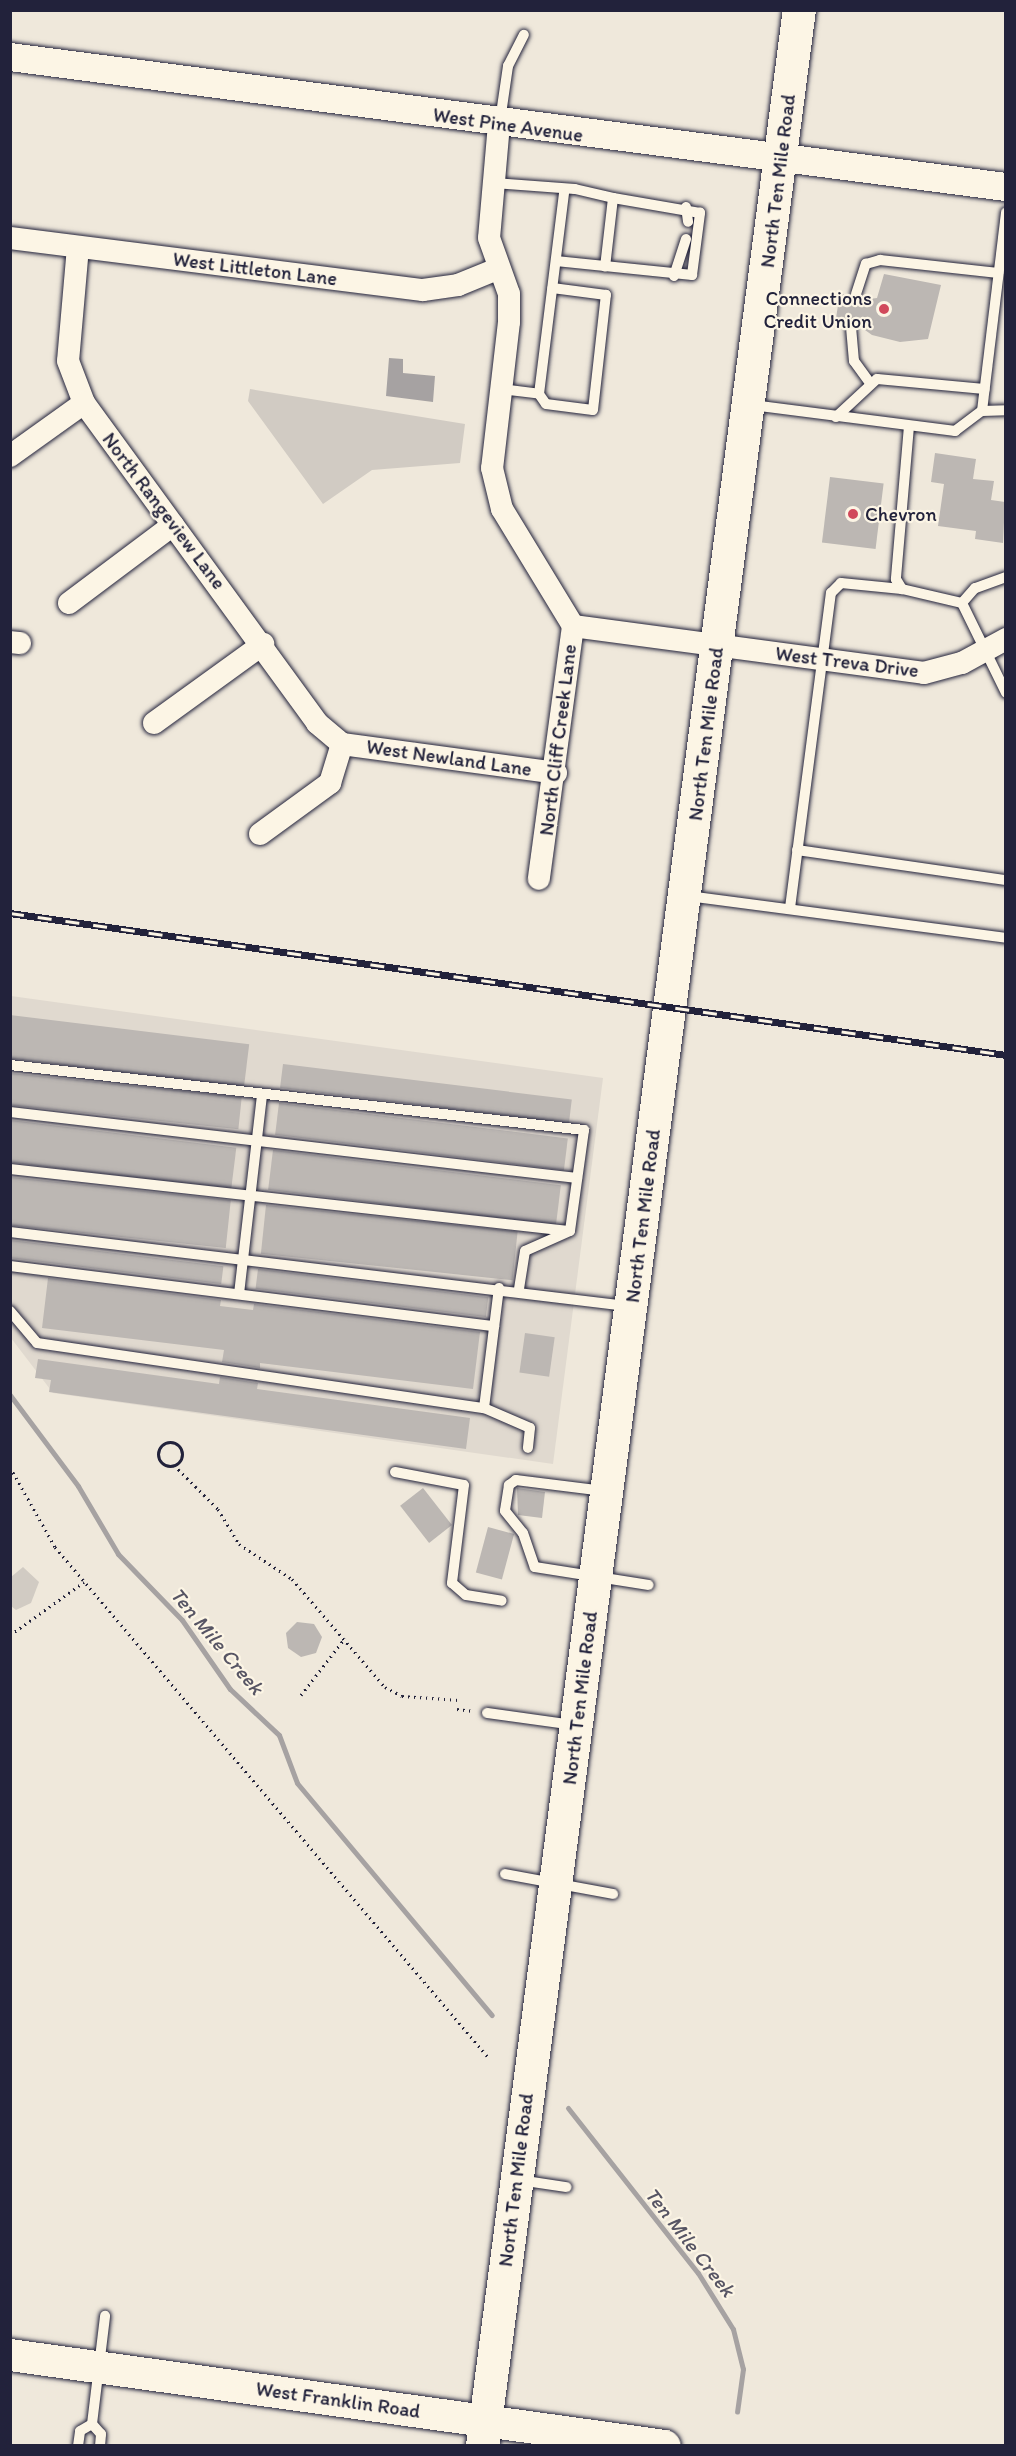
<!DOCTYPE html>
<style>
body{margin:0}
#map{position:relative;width:1016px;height:2456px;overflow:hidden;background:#efe8db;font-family:Itim,sans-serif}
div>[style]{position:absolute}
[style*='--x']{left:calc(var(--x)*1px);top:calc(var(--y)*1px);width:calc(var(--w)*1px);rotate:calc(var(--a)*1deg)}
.built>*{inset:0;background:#e0d9cf}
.green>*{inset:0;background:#d1cbc3}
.water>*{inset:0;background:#a6a2a2}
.stream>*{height:5px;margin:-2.5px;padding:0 2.5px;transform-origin:2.5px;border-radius:2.5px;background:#a6a2a2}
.building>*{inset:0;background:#bcb7b3;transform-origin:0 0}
.path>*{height:3px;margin-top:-1.5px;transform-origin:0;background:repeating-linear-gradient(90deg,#22223b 0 1.5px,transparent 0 6px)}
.path>.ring{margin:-1.5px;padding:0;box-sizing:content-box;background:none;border:3px solid #22223b;border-radius:50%}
.roads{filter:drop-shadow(0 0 2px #22223b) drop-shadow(0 0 2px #22223b)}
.service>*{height:10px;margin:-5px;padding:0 5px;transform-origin:5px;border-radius:5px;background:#fcf5e5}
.minor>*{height:22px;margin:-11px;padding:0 11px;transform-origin:11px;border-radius:11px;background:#fcf5e5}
.tertiary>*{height:28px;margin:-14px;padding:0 14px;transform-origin:14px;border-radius:14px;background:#fcf5e5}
.secondary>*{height:32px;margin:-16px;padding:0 16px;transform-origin:16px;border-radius:16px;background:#fcf5e5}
.primary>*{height:33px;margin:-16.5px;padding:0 16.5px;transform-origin:16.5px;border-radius:16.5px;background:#fcf5e5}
.rail>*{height:7px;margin-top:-3.5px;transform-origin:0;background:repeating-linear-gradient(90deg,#fcf5e5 0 14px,#22223b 0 28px);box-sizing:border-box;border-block:2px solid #22223b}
.dots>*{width:16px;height:16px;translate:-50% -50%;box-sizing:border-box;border:3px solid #fcf5e5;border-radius:50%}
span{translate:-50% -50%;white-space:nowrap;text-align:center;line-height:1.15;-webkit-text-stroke:4.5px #fcf5e5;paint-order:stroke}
.street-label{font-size:20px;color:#22223b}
.poi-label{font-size:20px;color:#22223b}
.right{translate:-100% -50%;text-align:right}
.left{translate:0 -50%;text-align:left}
.water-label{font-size:21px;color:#575564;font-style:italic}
.frame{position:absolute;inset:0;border:12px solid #22223b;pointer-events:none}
</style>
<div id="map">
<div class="built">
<i style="clip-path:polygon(11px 996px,603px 1078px,553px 1464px,53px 1393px,11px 1338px)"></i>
</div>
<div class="green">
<i style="clip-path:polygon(250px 389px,465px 424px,460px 463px,372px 470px,323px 504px,248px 401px)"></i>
<i style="clip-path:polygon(23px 1567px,39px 1582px,31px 1603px,16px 1610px,11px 1606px,11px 1577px)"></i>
</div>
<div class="water">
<i style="clip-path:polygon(389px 358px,403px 359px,403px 373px,435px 376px,433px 402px,386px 396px)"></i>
</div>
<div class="stream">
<i style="--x:10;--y:1395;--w:114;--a:53.2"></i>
<i style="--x:78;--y:1486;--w:79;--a:59.5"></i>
<i style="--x:118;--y:1554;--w:92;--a:45.9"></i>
<i style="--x:182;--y:1620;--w:84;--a:55.2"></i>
<i style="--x:230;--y:1689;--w:67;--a:43.2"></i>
<i style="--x:279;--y:1735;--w:51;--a:69.4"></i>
<i style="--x:297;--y:1783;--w:303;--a:50"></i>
<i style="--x:568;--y:2108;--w:210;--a:51.8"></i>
<i style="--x:698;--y:2273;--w:66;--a:58"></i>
<i style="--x:733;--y:2329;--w:41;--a:76"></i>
<i style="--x:743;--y:2369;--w:43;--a:97.9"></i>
</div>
<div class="building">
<i style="clip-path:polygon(884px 274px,941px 285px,928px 339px,900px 342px,872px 335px,851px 320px,835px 325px,840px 292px,854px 301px,877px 298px)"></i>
<i style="clip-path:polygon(935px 453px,976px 459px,973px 479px,994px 481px,991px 500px,1005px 502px,1003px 543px,975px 539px,976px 531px,938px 526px,944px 484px,931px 482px)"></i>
<i style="left:830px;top:477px;width:54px;height:66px;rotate:7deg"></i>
<i style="left:10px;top:1015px;width:241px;height:43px;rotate:7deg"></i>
<i style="left:283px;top:1064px;width:291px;height:24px;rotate:7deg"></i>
<i style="left:10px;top:1073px;width:233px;height:32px;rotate:6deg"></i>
<i style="left:279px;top:1103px;width:291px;height:32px;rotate:7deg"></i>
<i style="left:10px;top:1120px;width:228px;height:42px;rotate:7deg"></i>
<i style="left:273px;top:1150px;width:290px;height:40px;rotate:7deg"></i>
<i style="left:10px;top:1177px;width:222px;height:48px;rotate:6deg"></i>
<i style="left:266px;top:1205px;width:253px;height:49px;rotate:6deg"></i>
<i style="left:10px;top:1240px;width:215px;height:18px;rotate:7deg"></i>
<i style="left:258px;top:1269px;width:232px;height:20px;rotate:7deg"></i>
<i style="clip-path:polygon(48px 1278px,221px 1300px,220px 1306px,253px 1310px,254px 1304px,480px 1332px,473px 1389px,260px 1363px,260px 1368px,222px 1362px,224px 1350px,42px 1328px)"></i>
<i style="left:525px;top:1333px;width:30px;height:40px;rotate:8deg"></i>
<i style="clip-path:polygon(38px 1359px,219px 1384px,220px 1377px,258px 1383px,257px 1389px,470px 1418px,466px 1449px,49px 1392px,51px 1380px,35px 1378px)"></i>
<i style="left:423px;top:1488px;width:47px;height:29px;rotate:52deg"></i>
<i style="clip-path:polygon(517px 1488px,545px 1492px,542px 1518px,518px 1515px)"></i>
<i style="left:488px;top:1527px;width:27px;height:47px;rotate:15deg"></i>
<i style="clip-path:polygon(297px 1622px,314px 1624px,322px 1637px,316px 1653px,301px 1657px,288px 1648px,286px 1633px)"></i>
</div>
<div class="path">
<i class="ring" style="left:158px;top:1442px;width:21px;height:21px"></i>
<i style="--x:174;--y:1465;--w:62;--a:45"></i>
<i style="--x:218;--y:1509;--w:41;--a:59"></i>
<i style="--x:239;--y:1544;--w:64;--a:33.4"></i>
<i style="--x:292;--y:1579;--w:143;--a:49.3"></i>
<i style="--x:385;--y:1687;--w:19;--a:28"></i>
<i style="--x:402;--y:1696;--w:57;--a:4"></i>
<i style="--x:10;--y:1467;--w:92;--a:60.6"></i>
<i style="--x:55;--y:1547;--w:669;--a:49.67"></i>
<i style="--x:10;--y:1635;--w:91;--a:-35.6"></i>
<i style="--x:301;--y:1695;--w:72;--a:-52.3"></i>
<i style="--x:457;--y:1709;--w:16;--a:7"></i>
</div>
<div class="roads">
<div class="service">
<i style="--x:500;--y:121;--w:56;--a:-81.7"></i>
<i style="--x:508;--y:66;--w:35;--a:-63"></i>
<i style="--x:494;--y:183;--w:81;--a:4.2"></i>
<i style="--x:575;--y:189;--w:39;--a:13"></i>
<i style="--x:613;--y:198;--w:69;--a:96.6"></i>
<i style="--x:686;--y:207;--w:15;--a:82"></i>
<i style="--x:556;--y:261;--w:137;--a:5.9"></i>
<i style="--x:692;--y:275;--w:63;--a:-82.6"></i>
<i style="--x:700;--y:213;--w:88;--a:-170.2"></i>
<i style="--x:674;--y:276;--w:39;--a:-72"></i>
<i style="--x:856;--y:294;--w:32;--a:-72"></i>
<i style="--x:866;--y:264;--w:15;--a:-16"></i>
<i style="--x:880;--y:260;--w:119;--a:6.3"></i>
<i style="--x:851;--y:327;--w:34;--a:85"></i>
<i style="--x:854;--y:361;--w:26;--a:54"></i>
<i style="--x:501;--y:389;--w:38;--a:7"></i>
<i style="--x:539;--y:394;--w:204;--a:-82.9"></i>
<i style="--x:539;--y:394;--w:12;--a:55"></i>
<i style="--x:546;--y:404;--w:47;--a:7.3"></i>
<i style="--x:593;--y:410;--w:116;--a:-83.6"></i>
<i style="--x:606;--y:295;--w:54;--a:-172.6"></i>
<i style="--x:752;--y:405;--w:205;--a:7.3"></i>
<i style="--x:955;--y:431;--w:34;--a:-37"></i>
<i style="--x:982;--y:411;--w:24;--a:-2"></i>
<i style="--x:982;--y:411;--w:200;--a:-83.1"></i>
<i style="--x:836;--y:417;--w:56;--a:-42.8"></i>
<i style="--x:877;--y:379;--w:108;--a:5.3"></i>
<i style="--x:909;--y:426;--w:154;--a:94.9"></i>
<i style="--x:896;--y:579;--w:12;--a:59"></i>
<i style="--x:902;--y:589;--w:62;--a:13.1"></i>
<i style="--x:1006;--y:577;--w:33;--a:160"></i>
<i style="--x:975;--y:588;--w:20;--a:131"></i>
<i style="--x:962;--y:603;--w:100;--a:63.9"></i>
<i style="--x:797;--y:850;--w:211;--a:8.2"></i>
<i style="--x:688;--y:896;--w:321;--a:7.5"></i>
<i style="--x:790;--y:908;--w:318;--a:-82.6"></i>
<i style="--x:831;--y:593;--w:14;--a:-45"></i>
<i style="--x:841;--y:583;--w:61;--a:5.6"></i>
<i style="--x:10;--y:1065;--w:578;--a:6.46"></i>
<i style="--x:584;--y:1130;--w:102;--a:97.9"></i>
<i style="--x:570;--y:1231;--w:49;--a:156"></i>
<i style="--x:525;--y:1251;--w:39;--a:99"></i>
<i style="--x:10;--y:1112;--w:571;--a:6.64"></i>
<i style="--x:10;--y:1169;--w:562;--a:6.33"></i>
<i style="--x:10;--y:1232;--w:621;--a:6.84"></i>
<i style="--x:10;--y:1266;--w:488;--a:7.1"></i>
<i style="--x:239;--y:1294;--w:201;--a:-83.4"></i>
<i style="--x:10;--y:1311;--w:42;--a:49.8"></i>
<i style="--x:37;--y:1343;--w:452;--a:8.3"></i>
<i style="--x:484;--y:1408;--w:121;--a:-82.9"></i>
<i style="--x:484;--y:1408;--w:50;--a:23.5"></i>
<i style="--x:530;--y:1428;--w:20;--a:96"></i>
<i style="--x:395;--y:1472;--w:70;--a:10.7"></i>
<i style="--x:464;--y:1485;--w:99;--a:97"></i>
<i style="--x:452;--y:1583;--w:18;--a:41"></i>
<i style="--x:466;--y:1595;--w:36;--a:9"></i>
<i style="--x:604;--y:1491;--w:89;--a:-172.9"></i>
<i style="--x:516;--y:1480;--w:9;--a:144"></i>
<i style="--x:509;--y:1485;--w:26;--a:99"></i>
<i style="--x:505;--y:1511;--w:28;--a:51"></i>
<i style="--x:523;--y:1533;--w:36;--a:71"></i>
<i style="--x:535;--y:1567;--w:115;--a:9"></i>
<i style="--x:487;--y:1713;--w:87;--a:7.9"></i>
<i style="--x:505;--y:1874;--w:110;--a:10.5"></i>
<i style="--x:519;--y:2180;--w:48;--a:8.5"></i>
<i style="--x:78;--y:2446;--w:15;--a:-82"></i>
<i style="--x:80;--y:2431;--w:14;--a:-30"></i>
<i style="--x:100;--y:2446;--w:12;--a:-85"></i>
<i style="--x:101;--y:2434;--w:13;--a:-132"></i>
<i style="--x:92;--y:2424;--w:109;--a:-83.1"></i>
</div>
<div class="minor">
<i style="--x:499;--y:124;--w:114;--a:95"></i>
<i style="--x:489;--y:238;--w:59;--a:70.3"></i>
<i style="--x:509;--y:294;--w:28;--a:90"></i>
<i style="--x:509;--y:322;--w:147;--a:96.6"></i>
<i style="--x:492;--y:468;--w:42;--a:76.3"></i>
<i style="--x:502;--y:509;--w:137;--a:58.7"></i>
<i style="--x:573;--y:626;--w:255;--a:97.7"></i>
<i style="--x:10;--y:238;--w:416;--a:7.2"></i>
<i style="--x:423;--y:290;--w:35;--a:-8"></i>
<i style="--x:458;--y:285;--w:42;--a:-22.3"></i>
<i style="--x:78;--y:247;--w:114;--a:95"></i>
<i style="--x:68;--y:361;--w:45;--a:69.1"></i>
<i style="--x:84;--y:403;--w:396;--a:53.9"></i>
<i style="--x:317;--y:723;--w:33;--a:40"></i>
<i style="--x:10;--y:456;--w:91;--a:-35.6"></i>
<i style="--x:69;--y:603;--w:130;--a:-36.9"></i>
<i style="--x:573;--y:626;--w:354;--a:7.6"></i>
<i style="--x:924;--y:673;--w:39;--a:-15"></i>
<i style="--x:962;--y:663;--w:50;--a:-28.6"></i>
<i style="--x:10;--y:642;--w:10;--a:6"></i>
<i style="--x:154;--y:723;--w:135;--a:-35.9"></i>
<i style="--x:342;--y:744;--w:216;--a:7.7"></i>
<i style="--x:260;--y:834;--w:87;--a:-36.1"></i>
<i style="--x:330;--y:783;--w:41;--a:-72.9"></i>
</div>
<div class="tertiary">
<i style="--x:10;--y:57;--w:1004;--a:7.44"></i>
</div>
<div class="secondary">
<i style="--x:10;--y:2355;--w:661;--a:7.91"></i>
</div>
<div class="primary">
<i style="--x:482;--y:2446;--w:2457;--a:-82.59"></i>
</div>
</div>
<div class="rail">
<i style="--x:10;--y:913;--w:1006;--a:8.11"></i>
</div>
<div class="dots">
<i style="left:884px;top:309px;background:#d1495b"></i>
<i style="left:853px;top:514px;background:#d1495b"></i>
</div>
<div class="street-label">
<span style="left:508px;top:125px;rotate:8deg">West Pine Avenue</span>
<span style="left:778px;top:181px;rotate:-83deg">North Ten Mile Road</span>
<span style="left:255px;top:269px;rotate:7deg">West Littleton Lane</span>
<span style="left:164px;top:511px;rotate:53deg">North Rangeview Lane</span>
<span style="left:847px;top:662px;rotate:7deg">West Treva Drive</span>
<span style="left:706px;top:734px;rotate:-83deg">North Ten Mile Road</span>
<span style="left:558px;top:740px;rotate:-83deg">North Cliff Creek Lane</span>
<span style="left:449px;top:758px;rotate:8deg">West Newland Lane</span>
<span style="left:643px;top:1216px;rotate:-83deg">North Ten Mile Road</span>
<span style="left:580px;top:1698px;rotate:-83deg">North Ten Mile Road</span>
<span style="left:516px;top:2180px;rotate:-83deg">North Ten Mile Road</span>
<span style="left:338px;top:2400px;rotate:8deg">West Franklin Road</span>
</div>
<div class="poi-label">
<span class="right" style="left:872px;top:310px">Connections<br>Credit Union</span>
<span class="left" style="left:865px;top:514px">Chevron</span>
</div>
<div class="water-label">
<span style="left:217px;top:1641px;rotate:50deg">Ten Mile Creek</span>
<span style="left:690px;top:2242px;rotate:52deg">Ten Mile Creek</span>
</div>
<div class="frame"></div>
</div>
